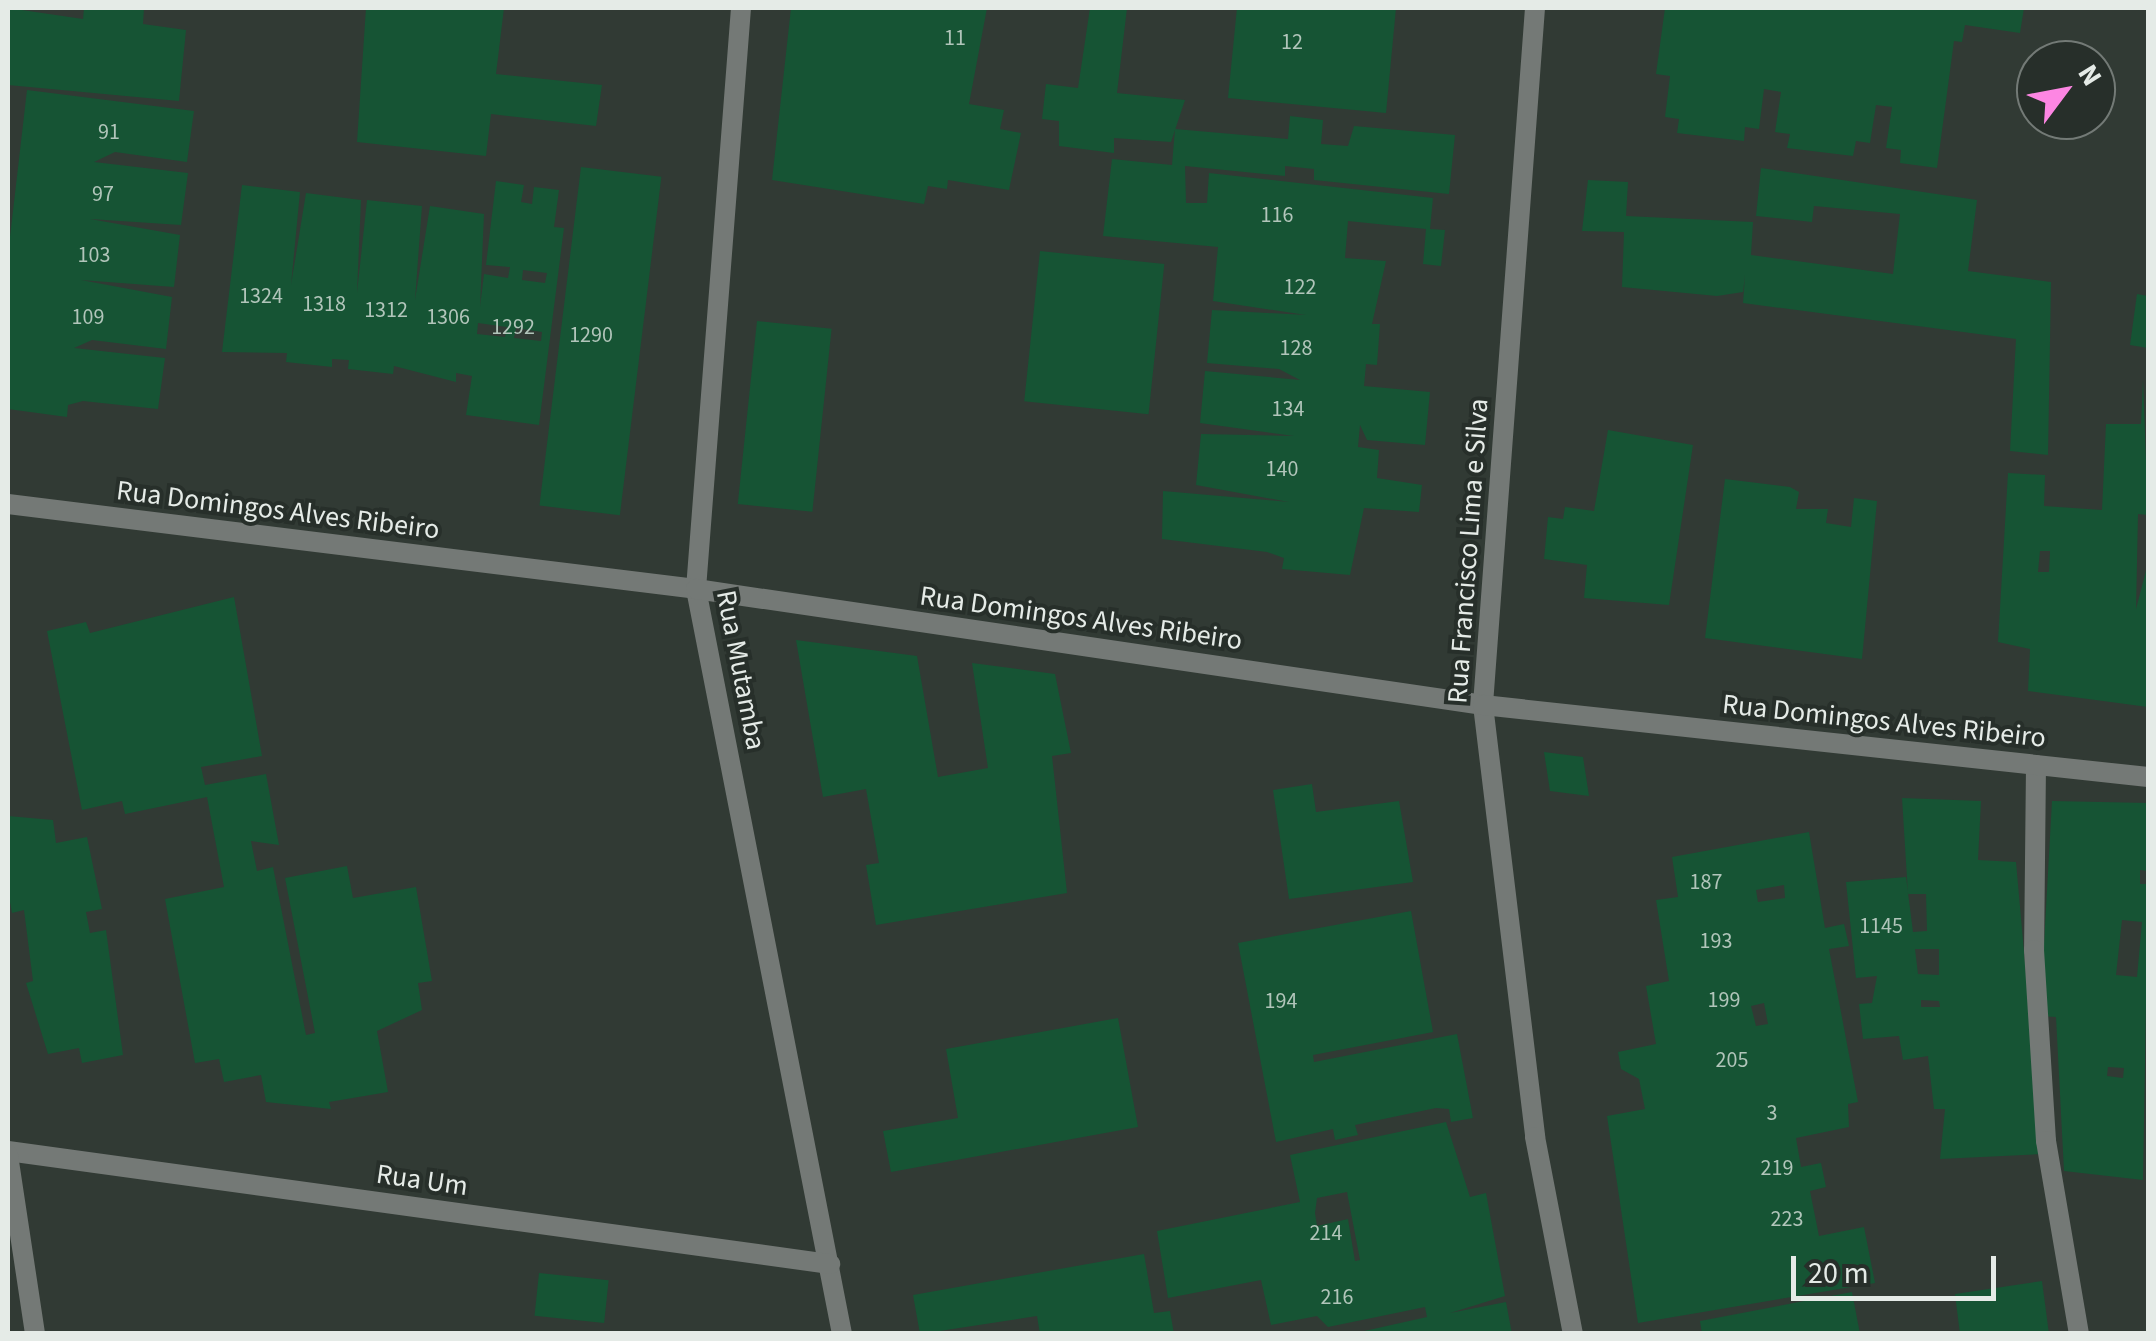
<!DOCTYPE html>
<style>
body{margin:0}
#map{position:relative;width:2156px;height:1341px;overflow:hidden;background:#313a34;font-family:"Source Sans 3",sans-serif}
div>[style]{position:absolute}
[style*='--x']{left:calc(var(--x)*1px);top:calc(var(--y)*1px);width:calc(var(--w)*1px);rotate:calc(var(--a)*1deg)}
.building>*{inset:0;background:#165434;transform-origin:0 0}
.service>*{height:20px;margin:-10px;padding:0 10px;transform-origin:10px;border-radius:10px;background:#747976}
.minor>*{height:20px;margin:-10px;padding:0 10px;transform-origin:10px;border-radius:10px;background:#747976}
span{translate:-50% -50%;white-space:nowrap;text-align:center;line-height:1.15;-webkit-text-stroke:8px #272f2a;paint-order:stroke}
.number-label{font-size:22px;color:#b1c5ba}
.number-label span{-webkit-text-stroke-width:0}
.street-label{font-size:28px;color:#e5ebe7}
.frame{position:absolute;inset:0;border:10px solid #e5ebe7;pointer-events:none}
.north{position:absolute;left:2016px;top:40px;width:100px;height:100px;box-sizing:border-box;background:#272f2a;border:2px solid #737a76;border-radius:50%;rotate:58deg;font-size:28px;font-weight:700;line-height:40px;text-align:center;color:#e5ebe7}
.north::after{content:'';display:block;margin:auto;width:35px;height:45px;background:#fd86e3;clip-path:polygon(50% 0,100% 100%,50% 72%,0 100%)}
.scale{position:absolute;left:1791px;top:1256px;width:205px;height:45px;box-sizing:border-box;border:5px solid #e5ebe7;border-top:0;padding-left:12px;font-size:30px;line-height:35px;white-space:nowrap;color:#e5ebe7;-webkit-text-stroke:8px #272f2a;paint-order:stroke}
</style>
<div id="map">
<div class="building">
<i style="clip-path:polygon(8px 8px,83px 19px,84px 8px,144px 8px,143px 24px,186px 30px,179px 101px,8px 85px)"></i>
<i style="clip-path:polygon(366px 8px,504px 8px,496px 74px,602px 85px,596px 126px,491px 114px,486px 156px,357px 142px)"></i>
<i style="clip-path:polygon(791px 8px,987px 8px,969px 104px,1004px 110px,1000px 129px,1021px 133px,1009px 190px,948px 180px,947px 189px,928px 186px,924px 204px,772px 180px)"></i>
<i style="clip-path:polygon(1090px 8px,1127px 8px,1117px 93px,1185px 100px,1171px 142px,1114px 138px,1114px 153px,1059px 146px,1059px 121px,1042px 119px,1046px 84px,1078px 88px)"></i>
<i style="clip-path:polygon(1237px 8px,1396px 8px,1386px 113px,1228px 98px)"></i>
<i style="clip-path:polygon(1665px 8px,2024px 8px,2020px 33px,1965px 25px,1962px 42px,1954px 41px,1937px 168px,1900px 163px,1901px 150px,1886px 148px,1892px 107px,1876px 105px,1870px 143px,1856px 141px,1853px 156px,1787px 148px,1790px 134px,1775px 132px,1781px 92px,1764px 89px,1759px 129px,1745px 127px,1744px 141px,1677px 133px,1679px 119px,1665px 117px,1670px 76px,1656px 74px)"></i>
<i style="clip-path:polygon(27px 90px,194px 111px,187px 162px,115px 152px,94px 162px,188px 173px,181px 225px,90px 219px,180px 235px,174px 287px,81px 280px,172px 297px,166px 349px,92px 340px,74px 348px,165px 358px,158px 409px,83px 401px,68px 405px,67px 417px,8px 409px,8px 254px)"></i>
<i style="clip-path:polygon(1290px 116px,1323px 120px,1321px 144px,1348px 146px,1354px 126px,1455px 135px,1449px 194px,1314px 180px,1314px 169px,1285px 166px,1285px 176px,1185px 166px,1186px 203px,1207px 203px,1209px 173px,1433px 198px,1430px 229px,1445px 230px,1441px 266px,1423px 264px,1426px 229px,1348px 221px,1345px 258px,1386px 261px,1372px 324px,1380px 324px,1377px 365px,1366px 364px,1364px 386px,1430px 392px,1425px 445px,1367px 440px,1360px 425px,1358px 447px,1379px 450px,1377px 478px,1422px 485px,1419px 512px,1364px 508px,1350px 575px,1282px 569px,1284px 558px,1267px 552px,1162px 539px,1163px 491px,1289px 502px,1196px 485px,1201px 434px,1294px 436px,1200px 423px,1205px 371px,1300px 380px,1279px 369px,1207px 363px,1212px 310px,1306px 315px,1213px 301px,1218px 247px,1103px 236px,1112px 159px,1172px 165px,1175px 129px,1288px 139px)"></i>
<i style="left:581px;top:167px;width:81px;height:341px;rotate:7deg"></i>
<i style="clip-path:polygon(1761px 168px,1977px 200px,1968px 271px,2051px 282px,2048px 455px,2010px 451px,2016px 339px,1743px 303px,1745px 275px,1743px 292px,1717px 296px,1622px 287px,1624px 232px,1582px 231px,1588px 180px,1628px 182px,1626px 216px,1753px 222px,1751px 255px,1893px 274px,1900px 214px,1814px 206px,1812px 222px,1756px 216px)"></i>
<i style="clip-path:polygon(evenodd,496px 181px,524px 185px,521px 202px,532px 204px,534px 187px,559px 190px,554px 227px,564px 228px,539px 425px,466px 415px,472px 376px,456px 373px,456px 382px,394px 366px,393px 374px,348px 369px,349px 360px,332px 359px,332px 367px,286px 362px,287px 353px,222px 352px,242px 185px,300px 192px,291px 285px,306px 193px,361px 200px,357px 293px,367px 200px,422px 206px,415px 300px,430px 206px,484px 214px,480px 307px,484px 274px,508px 278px,510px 267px,486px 265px,496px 181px,523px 270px,547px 273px,545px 283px,522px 280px,523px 270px,496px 181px,478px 323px,507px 327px,505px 337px,477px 334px,478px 323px,496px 181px,516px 328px,542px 332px,541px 341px,514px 338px,516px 328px)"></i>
<i style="left:1040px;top:251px;width:125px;height:151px;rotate:6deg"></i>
<i style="clip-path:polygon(2137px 294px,2148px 296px,2148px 348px,2130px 345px)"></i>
<i style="left:757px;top:321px;width:75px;height:184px;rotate:6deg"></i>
<i style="clip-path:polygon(evenodd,2143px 380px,2148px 515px,2138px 514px,2136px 609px,2148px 563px,2148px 707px,2028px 691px,2030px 649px,1998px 642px,2008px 473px,2045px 475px,2044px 506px,2102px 510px,2106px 424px,2141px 424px,2143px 380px,2040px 551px,2050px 551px,2049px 572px,2038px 572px,2040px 551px)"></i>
<i style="clip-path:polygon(1608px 430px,1693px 445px,1669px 605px,1584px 598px,1587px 565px,1544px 559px,1548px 517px,1563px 519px,1565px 507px,1594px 511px)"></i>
<i style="clip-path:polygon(1725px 479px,1790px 487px,1799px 492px,1796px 509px,1828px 509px,1826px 523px,1851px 527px,1854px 498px,1877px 501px,1862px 659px,1705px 638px)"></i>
<i style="clip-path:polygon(234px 597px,262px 756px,201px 767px,205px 785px,266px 774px,279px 845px,251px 841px,257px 871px,273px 867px,306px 1035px,315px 1033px,285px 878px,347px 866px,353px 898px,416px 887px,432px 981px,418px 983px,422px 1010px,377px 1031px,388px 1092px,329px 1102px,331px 1109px,266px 1102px,261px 1075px,224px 1082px,219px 1059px,195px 1063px,165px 899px,224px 887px,207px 797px,125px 814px,122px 801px,82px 810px,47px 631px,86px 622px,90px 633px)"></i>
<i style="clip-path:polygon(796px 640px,917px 656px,938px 777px,988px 768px,972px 663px,1055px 674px,1071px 753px,1052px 756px,1067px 893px,876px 925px,866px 865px,879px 863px,866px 789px,823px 797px)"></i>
<i style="clip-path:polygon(1544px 752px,1583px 757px,1589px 796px,1550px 791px)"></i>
<i style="clip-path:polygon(1312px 784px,1316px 812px,1399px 801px,1413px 882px,1289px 899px,1273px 790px)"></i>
<i style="clip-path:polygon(evenodd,1902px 798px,1981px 801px,1978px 860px,2016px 862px,2042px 1154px,1940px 1159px,1945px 1109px,1934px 1109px,1928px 1056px,1903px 1060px,1899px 1036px,1863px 1039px,1859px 1004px,1872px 1003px,1877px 976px,1856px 978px,1846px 882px,1906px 877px,1913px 932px,1927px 931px,1926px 894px,1908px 894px,1902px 798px,1915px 949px,1939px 949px,1939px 975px,1918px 974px,1915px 949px,1902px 798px,1921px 1000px,1939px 1001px,1940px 1007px,1921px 1007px,1921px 1000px)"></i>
<i style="clip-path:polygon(evenodd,2052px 801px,2148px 803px,2148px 871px,2140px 870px,2140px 884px,2148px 884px,2143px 1180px,2064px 1171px,2056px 1017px,2040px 1016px,2052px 801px,2122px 920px,2142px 922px,2137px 977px,2116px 975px,2122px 920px,2052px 801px,2108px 1067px,2124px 1068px,2123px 1078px,2107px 1076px,2108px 1067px)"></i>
<i style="clip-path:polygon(8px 816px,53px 820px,56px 843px,87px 837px,102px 909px,86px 912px,90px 933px,106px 930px,123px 1055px,82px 1063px,79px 1048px,48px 1054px,26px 983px,33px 981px,24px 910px,12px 913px,8px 891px)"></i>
<i style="clip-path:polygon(evenodd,1809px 832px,1825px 928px,1844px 924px,1849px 946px,1829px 949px,1858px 1102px,1848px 1104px,1849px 1127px,1796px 1138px,1801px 1167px,1821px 1163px,1826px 1187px,1810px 1191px,1819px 1236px,1864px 1227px,1875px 1283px,1638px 1323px,1607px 1116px,1645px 1109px,1639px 1079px,1621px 1069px,1618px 1052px,1656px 1044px,1646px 986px,1669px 981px,1656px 900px,1678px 897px,1672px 857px,1809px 832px,1784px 885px,1785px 898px,1758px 902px,1756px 890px,1784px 885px,1809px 832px,1764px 1003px,1768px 1024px,1756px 1026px,1751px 1006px,1764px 1003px)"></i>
<i style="clip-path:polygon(1411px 911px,1433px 1032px,1313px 1055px,1314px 1062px,1457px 1034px,1473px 1118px,1451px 1122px,1449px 1109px,1436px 1108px,1355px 1125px,1358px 1135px,1335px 1140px,1333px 1129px,1276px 1142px,1238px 943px)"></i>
<i style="clip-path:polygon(1118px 1018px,1138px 1127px,891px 1172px,883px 1131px,958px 1118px,946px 1049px)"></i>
<i style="clip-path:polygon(evenodd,1446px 1122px,1470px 1197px,1486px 1193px,1505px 1296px,1450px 1313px,1506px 1302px,1512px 1334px,1351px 1334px,1427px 1317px,1425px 1307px,1328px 1327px,1317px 1316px,1271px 1325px,1261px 1280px,1168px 1298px,1157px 1231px,1300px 1202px,1290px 1155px,1446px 1122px,1347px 1192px,1360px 1260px,1355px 1261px,1348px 1219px,1317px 1226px,1315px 1213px,1317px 1198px,1347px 1192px)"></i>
<i style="clip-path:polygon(1144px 1254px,1154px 1313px,1170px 1311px,1174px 1334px,1040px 1334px,1037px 1316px,920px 1334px,913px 1295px)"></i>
<i style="left:539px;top:1273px;width:70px;height:43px;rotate:6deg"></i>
<i style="clip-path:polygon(2042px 1281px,2049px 1334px,1960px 1334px,1955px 1294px)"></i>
<i style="clip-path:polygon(1852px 1292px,1860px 1334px,1702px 1334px,1700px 1321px)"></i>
</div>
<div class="service">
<i style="--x:2036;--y:765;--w:185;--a:90.6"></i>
<i style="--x:2034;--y:950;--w:191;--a:86.4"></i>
<i style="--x:2046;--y:1141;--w:196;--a:80.3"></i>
</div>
<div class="minor">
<i style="--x:741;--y:8;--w:583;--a:94.43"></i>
<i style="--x:696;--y:589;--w:759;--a:78.91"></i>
<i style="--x:1535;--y:8;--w:699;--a:94.27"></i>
<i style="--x:1483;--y:705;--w:435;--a:83.1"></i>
<i style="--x:1535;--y:1137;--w:201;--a:79.1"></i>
<i style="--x:8;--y:504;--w:693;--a:7.04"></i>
<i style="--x:696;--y:589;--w:796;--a:8.38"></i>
<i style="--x:1483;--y:705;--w:669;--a:6.18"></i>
<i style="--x:8;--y:1151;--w:830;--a:7.83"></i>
<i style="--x:8;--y:1155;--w:181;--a:81.4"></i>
</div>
<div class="number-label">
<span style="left:955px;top:39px">11</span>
<span style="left:1292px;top:43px">12</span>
<span style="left:109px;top:133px">91</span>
<span style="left:103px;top:195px">97</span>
<span style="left:1277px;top:216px">116</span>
<span style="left:94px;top:256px">103</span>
<span style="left:1300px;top:288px">122</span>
<span style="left:261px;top:297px">1324</span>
<span style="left:324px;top:305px">1318</span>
<span style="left:386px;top:311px">1312</span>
<span style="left:88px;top:318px">109</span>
<span style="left:448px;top:318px">1306</span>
<span style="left:513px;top:328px">1292</span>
<span style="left:591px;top:336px">1290</span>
<span style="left:1296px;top:349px">128</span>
<span style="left:1288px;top:410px">134</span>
<span style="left:1282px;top:470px">140</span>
<span style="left:1706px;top:883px">187</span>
<span style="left:1881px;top:927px">1145</span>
<span style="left:1716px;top:942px">193</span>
<span style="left:1724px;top:1001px">199</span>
<span style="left:1281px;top:1002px">194</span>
<span style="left:1732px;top:1061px">205</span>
<span style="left:1772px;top:1114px">3</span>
<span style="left:1777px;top:1169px">219</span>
<span style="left:1787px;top:1220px">223</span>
<span style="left:1326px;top:1234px">214</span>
<span style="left:1337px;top:1298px">216</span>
</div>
<div class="street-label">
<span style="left:278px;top:510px;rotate:7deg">Rua Domingos Alves Ribeiro</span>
<span style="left:1468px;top:551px;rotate:-86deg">Rua Francisco Lima e Silva</span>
<span style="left:1081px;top:618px;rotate:8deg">Rua Domingos Alves Ribeiro</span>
<span style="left:741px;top:670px;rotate:79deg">Rua Mutamba</span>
<span style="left:1884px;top:721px;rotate:6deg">Rua Domingos Alves Ribeiro</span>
<span style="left:422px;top:1180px;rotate:8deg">Rua Um</span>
</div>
<div class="frame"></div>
<div class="north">N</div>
<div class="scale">20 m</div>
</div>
